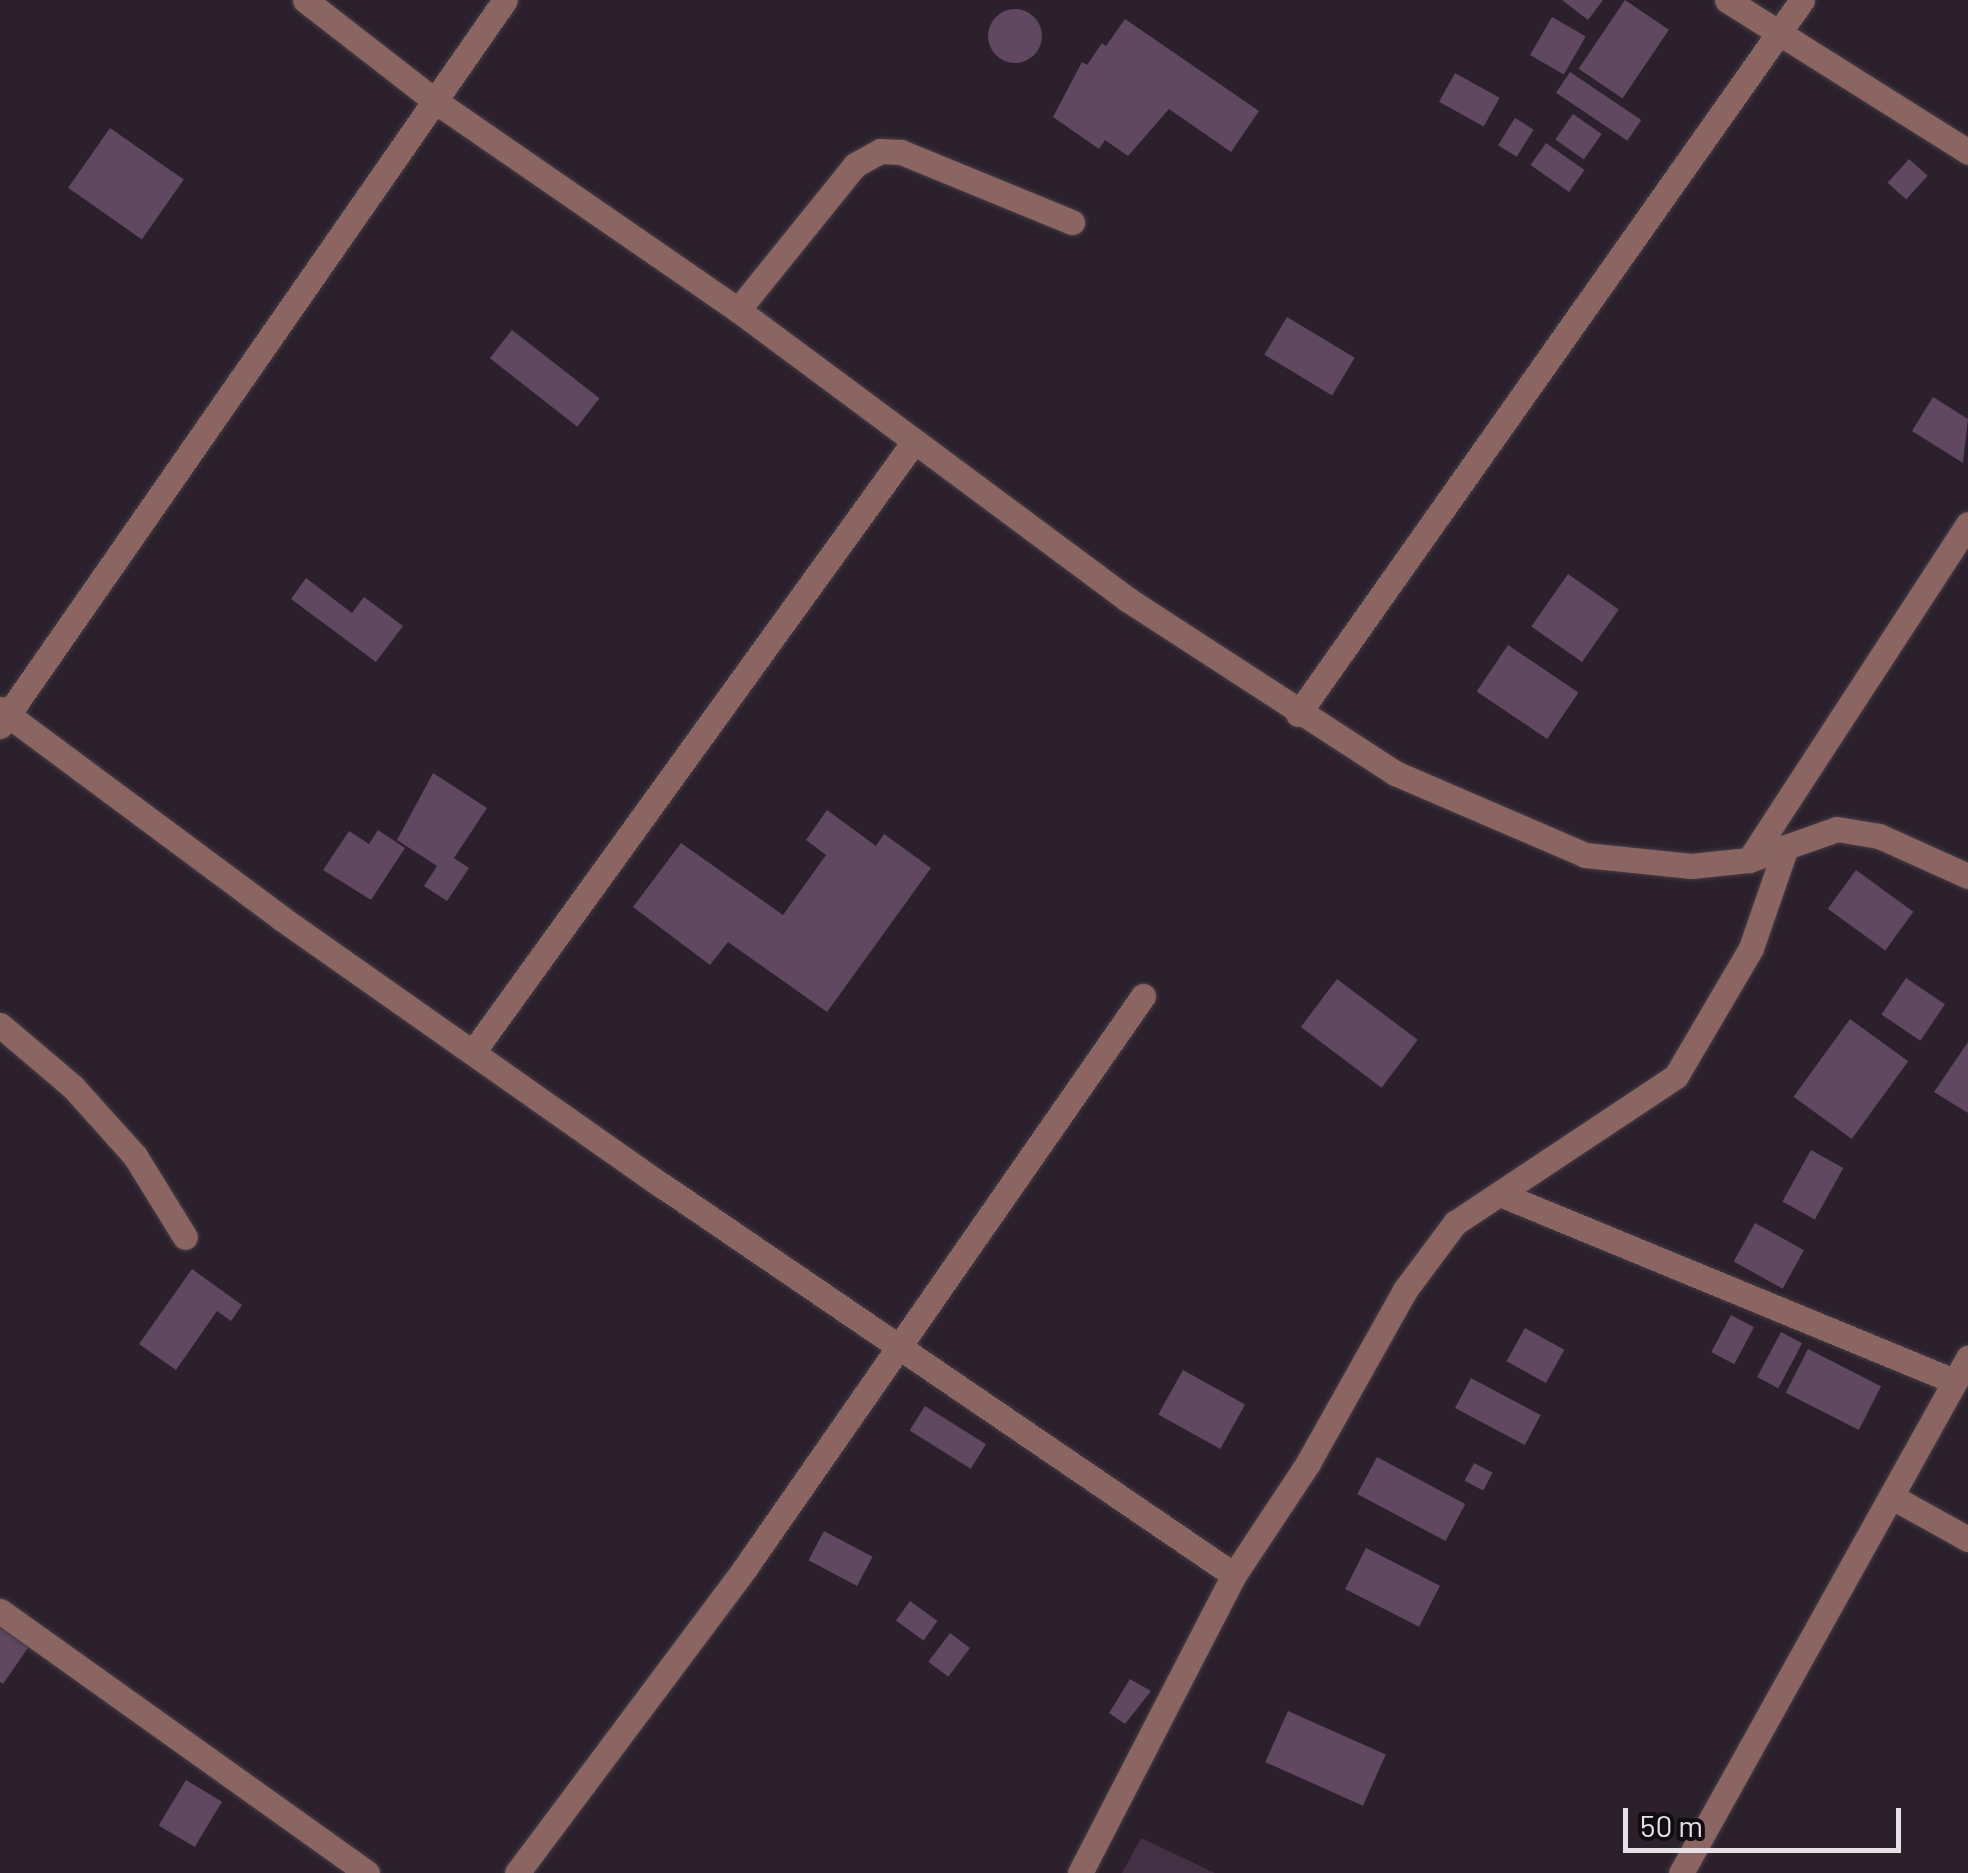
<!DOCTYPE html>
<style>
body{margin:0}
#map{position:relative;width:1968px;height:1873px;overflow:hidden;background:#2b202b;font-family:Barlow,sans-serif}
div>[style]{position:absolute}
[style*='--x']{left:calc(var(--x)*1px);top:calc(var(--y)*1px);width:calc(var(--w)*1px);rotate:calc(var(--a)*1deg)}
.green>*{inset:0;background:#443045}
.building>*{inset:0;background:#5f4860;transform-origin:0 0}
.round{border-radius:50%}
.roads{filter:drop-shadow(0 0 2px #453b45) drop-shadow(0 0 2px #453b45)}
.minor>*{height:25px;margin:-12.5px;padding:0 12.5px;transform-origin:12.5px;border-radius:12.5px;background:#8a6562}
span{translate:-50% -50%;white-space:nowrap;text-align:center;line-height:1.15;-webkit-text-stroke:8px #100c11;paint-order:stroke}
.scale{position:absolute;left:1623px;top:1808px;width:278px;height:45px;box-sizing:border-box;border:5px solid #e7e0e7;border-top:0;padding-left:12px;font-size:30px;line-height:35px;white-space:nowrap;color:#e7e0e7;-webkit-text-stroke:8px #100c11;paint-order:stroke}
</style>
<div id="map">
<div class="green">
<i style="clip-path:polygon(1141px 1838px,1215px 1873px,1122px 1873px)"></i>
</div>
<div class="building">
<i style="clip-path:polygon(1562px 0,1603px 0,1588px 20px)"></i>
<i style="left:1625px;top:0;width:53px;height:83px;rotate:34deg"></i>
<i class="round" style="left:988px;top:9px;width:54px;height:54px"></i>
<i style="left:1552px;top:17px;width:39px;height:44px;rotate:30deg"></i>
<i style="clip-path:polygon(1125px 19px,1259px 111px,1231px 152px,1169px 109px,1128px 156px,1105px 140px,1099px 149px,1053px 117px,1082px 62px,1087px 65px,1102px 43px,1106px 46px)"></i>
<i style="left:1570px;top:72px;width:86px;height:25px;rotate:34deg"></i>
<i style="left:1455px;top:73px;width:51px;height:33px;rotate:29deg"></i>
<i style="left:1573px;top:114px;width:35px;height:31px;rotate:35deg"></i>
<i style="left:1515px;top:118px;width:22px;height:32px;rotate:32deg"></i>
<i style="left:110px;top:128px;width:90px;height:73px;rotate:35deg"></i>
<i style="left:1546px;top:143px;width:47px;height:27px;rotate:35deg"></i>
<i style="left:1909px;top:159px;width:25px;height:32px;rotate:42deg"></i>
<i style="left:1287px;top:317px;width:79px;height:44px;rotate:31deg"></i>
<i style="left:512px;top:330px;width:111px;height:36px;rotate:38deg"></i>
<i style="clip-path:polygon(1933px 397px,1968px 419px,1963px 463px,1912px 431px)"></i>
<i style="left:1568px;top:574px;width:62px;height:64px;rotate:35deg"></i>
<i style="clip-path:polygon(306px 578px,352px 613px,364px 597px,403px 626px,376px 662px,291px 599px)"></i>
<i style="left:1508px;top:645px;width:85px;height:56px;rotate:34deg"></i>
<i style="clip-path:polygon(433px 773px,487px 808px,454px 858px,469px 868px,447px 901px,424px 886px,437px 866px,397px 840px)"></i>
<i style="clip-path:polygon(827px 810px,876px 846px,884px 834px,931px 868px,827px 1012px,728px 942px,710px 965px,633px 907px,681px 843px,783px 915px,826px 855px,806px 840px)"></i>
<i style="clip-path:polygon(378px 830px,405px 848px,371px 900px,323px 870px,349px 831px,369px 844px)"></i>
<i style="left:1856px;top:870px;width:71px;height:48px;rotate:36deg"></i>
<i style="left:1906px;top:978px;width:47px;height:44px;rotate:34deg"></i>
<i style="left:1337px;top:979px;width:101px;height:60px;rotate:37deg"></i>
<i style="left:1850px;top:1019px;width:72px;height:96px;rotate:36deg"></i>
<i style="clip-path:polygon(1968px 1042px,1968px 1113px,1934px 1092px)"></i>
<i style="left:1811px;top:1150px;width:37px;height:59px;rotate:29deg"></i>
<i style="left:1755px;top:1223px;width:56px;height:44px;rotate:29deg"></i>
<i style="clip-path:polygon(192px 1269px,242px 1305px,231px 1321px,217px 1311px,176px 1370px,139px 1344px)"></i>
<i style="left:1731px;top:1315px;width:26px;height:42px;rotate:28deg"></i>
<i style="left:1525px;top:1328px;width:45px;height:38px;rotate:29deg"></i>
<i style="left:1781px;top:1332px;width:24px;height:51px;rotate:28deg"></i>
<i style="left:1808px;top:1349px;width:82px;height:49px;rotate:27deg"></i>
<i style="left:1183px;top:1370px;width:71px;height:51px;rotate:29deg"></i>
<i style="left:1471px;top:1378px;width:79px;height:34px;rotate:28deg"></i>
<i style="left:925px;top:1406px;width:72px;height:29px;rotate:32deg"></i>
<i style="left:1377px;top:1457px;width:100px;height:42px;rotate:28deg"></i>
<i style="left:1474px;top:1463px;width:21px;height:20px;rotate:28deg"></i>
<i style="left:824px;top:1531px;width:55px;height:33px;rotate:28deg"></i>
<i style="left:1366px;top:1548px;width:83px;height:46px;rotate:27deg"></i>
<i style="left:910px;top:1601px;width:34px;height:24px;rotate:36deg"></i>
<i style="clip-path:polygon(0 1620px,32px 1642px,3px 1684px,0 1682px)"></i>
<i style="left:950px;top:1633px;width:25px;height:36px;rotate:37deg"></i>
<i style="clip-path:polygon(1130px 1679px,1151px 1691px,1125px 1724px,1109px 1713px)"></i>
<i style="left:1288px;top:1711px;width:107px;height:56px;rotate:24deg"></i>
<i style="left:186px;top:1780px;width:42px;height:53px;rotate:31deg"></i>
</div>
<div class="roads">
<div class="minor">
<i style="--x:305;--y:0;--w:165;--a:37.8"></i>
<i style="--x:435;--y:101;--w:368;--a:34.6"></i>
<i style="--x:738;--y:310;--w:485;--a:36.6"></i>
<i style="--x:1127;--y:599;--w:320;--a:33"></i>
<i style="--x:1395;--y:773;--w:207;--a:23.3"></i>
<i style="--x:1585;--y:855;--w:107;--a:5.9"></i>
<i style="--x:1691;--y:866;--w:58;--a:-5.9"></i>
<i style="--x:1749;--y:860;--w:93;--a:-19.4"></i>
<i style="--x:1837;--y:829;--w:43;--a:9.5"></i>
<i style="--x:1879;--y:836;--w:98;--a:24.2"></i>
<i style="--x:1727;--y:0;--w:285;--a:32.2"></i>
<i style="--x:738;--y:310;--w:186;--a:-51.1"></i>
<i style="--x:855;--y:165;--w:29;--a:-29"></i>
<i style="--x:880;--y:151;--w:21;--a:3"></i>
<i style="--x:901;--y:152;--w:185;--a:22.3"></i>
<i style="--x:0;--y:709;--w:350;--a:36.6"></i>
<i style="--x:281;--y:918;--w:467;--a:35.1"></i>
<i style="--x:663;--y:1186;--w:691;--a:34.27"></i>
<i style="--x:1298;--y:714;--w:874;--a:-54.78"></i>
<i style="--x:0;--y:726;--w:884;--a:-55.18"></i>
<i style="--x:1749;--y:860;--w:401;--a:-56.9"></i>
<i style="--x:0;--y:1025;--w:96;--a:40.3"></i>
<i style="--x:73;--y:1087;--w:93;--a:48.1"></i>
<i style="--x:135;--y:1156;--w:95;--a:58.3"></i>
<i style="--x:473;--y:1052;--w:751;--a:-54.15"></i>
<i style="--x:1500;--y:1194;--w:492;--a:22.4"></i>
<i style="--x:1894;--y:1498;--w:85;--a:29"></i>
<i style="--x:0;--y:1611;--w:451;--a:35.5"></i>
<i style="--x:517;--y:1873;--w:381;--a:-53.2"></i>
<i style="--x:745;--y:1568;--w:697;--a:-55.17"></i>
<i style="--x:1080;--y:1873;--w:335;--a:-62.7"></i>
<i style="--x:1234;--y:1575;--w:134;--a:-56.5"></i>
<i style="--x:1308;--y:1463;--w:198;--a:-60.7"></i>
<i style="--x:1405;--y:1290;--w:84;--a:-53.3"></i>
<i style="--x:1455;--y:1223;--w:265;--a:-33.6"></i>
<i style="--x:1676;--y:1076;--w:148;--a:-59.6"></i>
<i style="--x:1751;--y:948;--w:107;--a:-70.9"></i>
<i style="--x:1681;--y:1873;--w:590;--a:-60.87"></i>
</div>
</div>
<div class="scale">50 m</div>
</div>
